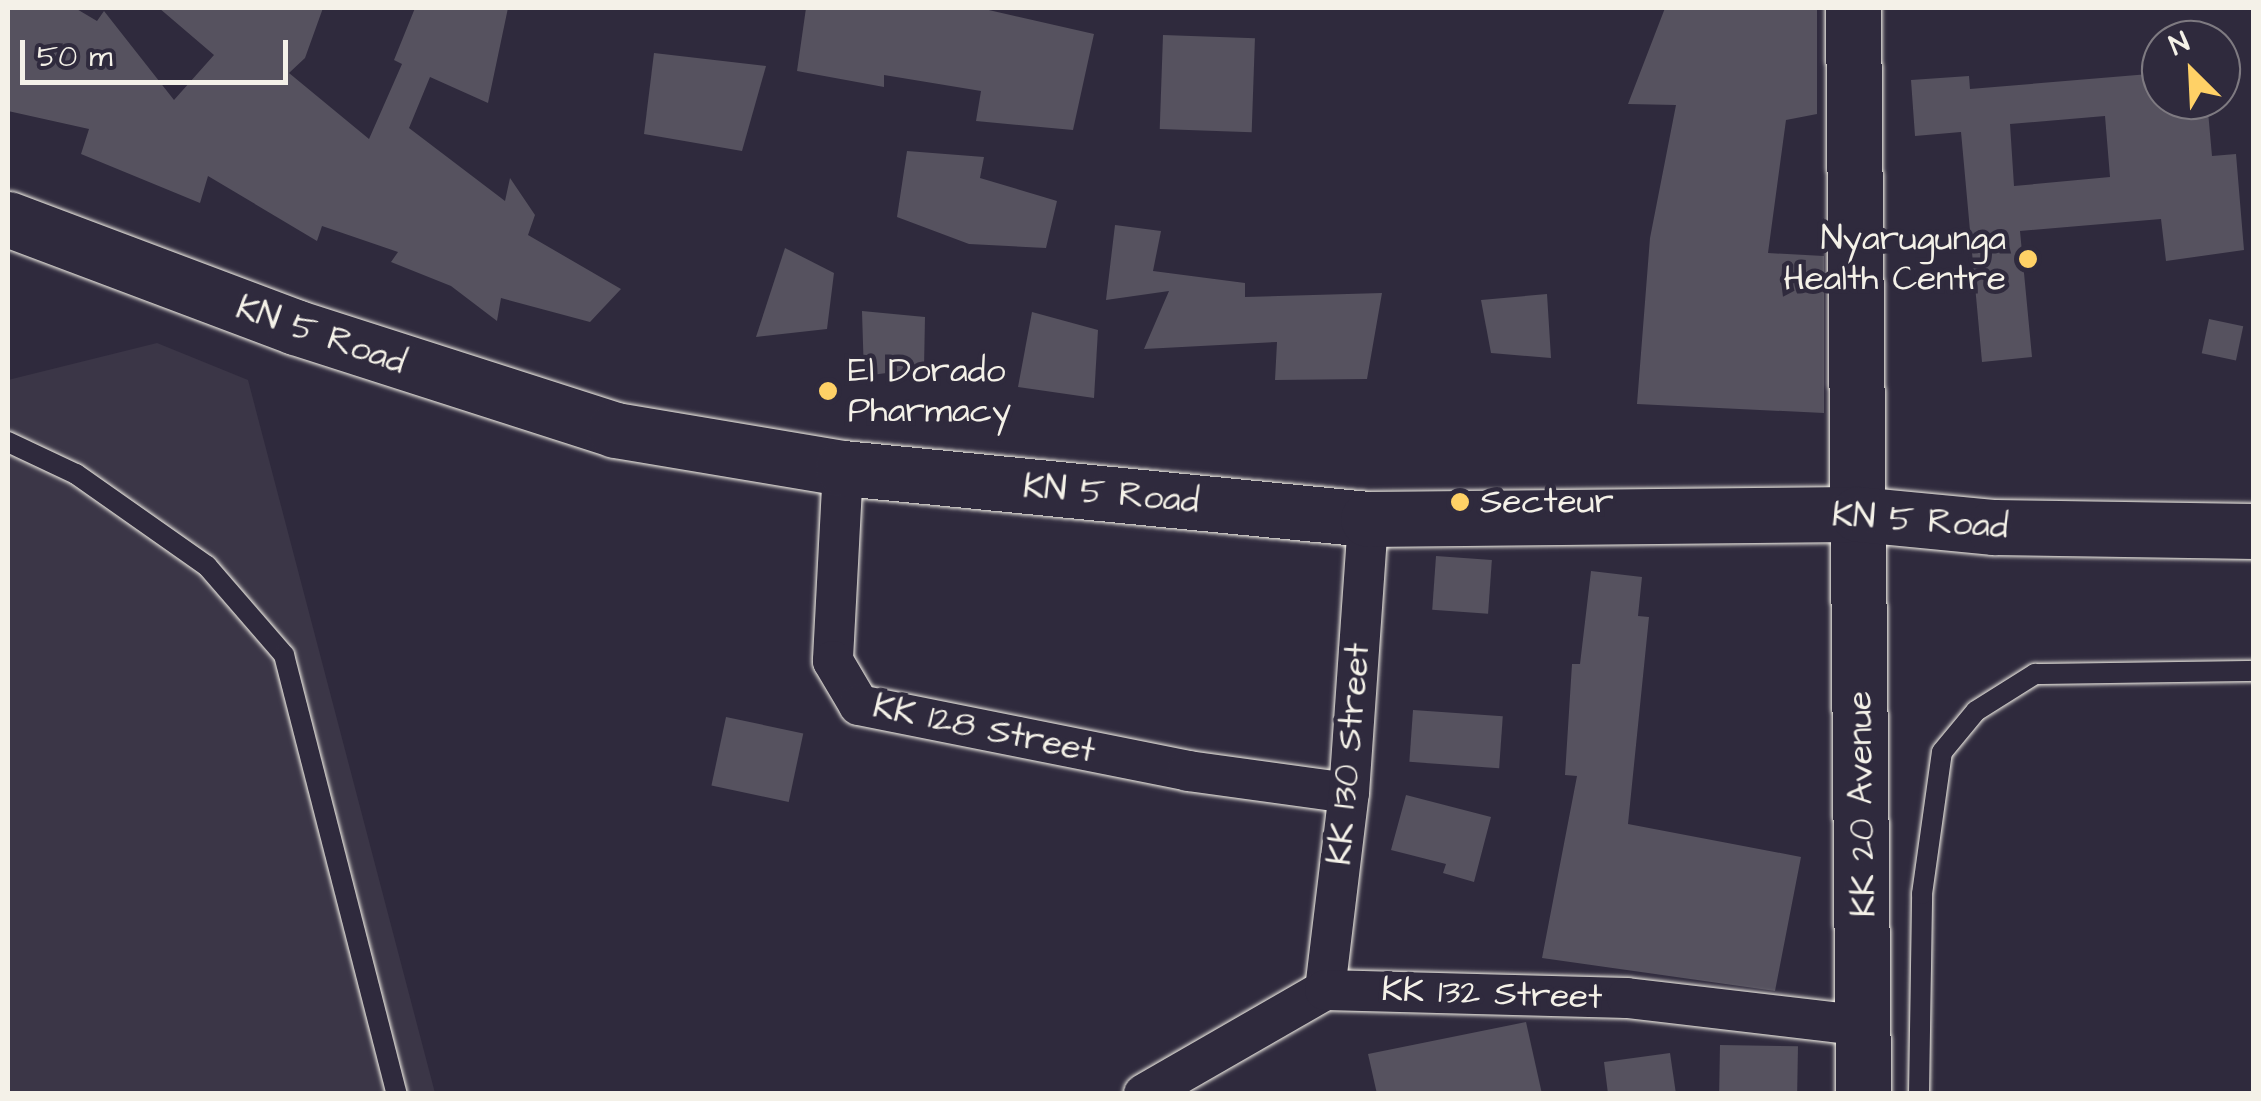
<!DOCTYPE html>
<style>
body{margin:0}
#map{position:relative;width:2261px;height:1101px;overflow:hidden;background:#2f2a3d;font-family:"Architects Daughter",sans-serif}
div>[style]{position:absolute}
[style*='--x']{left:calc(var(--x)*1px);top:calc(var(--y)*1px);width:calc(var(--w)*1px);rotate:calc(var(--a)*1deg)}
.built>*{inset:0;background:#3b3647}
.building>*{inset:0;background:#56525f;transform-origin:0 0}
.roads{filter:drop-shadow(0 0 2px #f4f1e8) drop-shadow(0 0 2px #f4f1e8)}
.service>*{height:20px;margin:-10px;padding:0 10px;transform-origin:10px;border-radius:10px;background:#2f2a3d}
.minor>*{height:40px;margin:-20px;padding:0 20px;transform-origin:20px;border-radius:20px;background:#2f2a3d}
.secondary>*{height:55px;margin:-27.5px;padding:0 27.5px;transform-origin:27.5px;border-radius:27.5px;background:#2f2a3d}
.dots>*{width:28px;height:28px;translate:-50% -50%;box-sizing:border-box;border:5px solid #2f2a3d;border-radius:50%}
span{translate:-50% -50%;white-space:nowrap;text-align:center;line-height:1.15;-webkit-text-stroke:9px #2f2a3d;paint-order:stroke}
.poi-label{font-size:35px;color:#f4f1e8}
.right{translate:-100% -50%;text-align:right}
.left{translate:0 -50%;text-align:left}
.street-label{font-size:35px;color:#f4f1e8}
.frame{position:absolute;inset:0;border:10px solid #f4f1e8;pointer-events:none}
.north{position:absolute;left:2141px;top:20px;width:100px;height:100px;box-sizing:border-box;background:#2f2a3d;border:2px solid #7e7a81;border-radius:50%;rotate:336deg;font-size:28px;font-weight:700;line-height:40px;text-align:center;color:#f4f1e8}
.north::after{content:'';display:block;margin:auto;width:35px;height:45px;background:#ffd166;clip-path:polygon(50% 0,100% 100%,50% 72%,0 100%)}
.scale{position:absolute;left:20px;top:40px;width:268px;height:45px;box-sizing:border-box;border:5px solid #f4f1e8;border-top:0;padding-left:12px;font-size:30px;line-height:35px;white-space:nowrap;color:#f4f1e8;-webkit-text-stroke:8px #2f2a3d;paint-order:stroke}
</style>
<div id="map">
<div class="built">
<i style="clip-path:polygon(157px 343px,248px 380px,435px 1093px,8px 1093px,8px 380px)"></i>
</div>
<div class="building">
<i style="clip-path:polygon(8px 8px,75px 8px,97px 21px,104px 11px,174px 100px,214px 55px,159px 8px,323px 8px,305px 58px,289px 73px,369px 139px,402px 64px,394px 60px,415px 8px,508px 8px,488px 103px,430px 77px,409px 128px,505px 201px,510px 178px,535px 215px,528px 235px,621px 289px,590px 322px,501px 298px,497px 321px,451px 286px,391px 262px,398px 252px,322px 226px,317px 241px,208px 176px,200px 203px,81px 154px,89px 129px,8px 111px)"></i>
<i style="clip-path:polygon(806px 8px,980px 8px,1094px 34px,1073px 130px,976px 121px,981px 91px,884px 75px,884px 87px,797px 71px)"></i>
<i style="clip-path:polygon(1665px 8px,1817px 8px,1817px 114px,1786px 120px,1768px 253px,1824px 256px,1824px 413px,1637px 404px,1650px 238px,1676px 105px,1628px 104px)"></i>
<i style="left:1163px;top:35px;width:92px;height:94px;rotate:2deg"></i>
<i style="clip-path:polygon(654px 53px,766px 66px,742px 151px,644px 134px)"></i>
<i style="clip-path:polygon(evenodd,2161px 73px,2161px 100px,2207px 100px,2212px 156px,2236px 154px,2244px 250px,2166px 261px,2161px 219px,2020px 231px,2032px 357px,1982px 362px,1961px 132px,1915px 136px,1911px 80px,1969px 76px,1970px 89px,2161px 73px,2105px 116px,2110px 177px,2014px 186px,2010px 124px,2105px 116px)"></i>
<i style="clip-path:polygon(907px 151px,984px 157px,980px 178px,1057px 201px,1046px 248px,969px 244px,897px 217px)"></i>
<i style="clip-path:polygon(1115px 225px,1161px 231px,1153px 271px,1245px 283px,1245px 297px,1382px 293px,1367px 379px,1275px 380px,1277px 342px,1144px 349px,1169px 291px,1106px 300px)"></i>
<i style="clip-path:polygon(785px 248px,834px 273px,827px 329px,756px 337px)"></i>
<i style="clip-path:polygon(1547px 294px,1551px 358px,1491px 353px,1481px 300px)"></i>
<i style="clip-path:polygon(862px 311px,925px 317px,924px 368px,864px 376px)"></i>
<i style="clip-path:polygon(1032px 312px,1098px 330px,1094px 398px,1018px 387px)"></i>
<i style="left:2209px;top:319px;width:35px;height:35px;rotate:12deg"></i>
<i style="left:1436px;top:556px;width:56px;height:54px;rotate:4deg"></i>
<i style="clip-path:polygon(1591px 571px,1642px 577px,1638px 616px,1649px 617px,1628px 824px,1801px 857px,1775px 991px,1542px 958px,1577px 776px,1565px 775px,1572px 664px,1580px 664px)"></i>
<i style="left:1413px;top:710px;width:90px;height:52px;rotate:4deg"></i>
<i style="left:726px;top:717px;width:79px;height:70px;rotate:12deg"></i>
<i style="clip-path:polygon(1406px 795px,1491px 817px,1474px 882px,1443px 873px,1446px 864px,1391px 850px)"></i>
<i style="clip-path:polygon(1526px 1022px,1542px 1094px,1377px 1094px,1368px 1054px)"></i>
<i style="left:1720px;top:1045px;width:78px;height:49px;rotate:1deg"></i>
<i style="clip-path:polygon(1670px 1053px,1676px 1094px,1608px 1094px,1604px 1062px)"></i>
</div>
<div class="roads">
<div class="service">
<i style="--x:8;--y:442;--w:75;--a:25.2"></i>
<i style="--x:76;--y:474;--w:160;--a:35.1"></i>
<i style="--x:207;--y:566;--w:118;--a:49.1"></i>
<i style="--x:284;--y:655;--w:453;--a:75.6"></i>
<i style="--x:1919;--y:1094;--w:200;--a:-89.1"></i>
<i style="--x:1922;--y:894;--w:143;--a:-82"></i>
<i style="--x:1942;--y:752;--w:53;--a:-50.3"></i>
<i style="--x:1976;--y:711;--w:70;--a:-32.1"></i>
<i style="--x:2035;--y:674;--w:219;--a:-0.8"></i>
</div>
<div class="minor">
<i style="--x:843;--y:468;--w:193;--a:93"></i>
<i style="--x:833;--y:661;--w:51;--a:59.4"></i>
<i style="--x:859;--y:705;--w:336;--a:11.3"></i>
<i style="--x:1188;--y:771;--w:162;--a:7.8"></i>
<i style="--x:1325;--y:990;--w:198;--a:-83.1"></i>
<i style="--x:1349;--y:793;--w:275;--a:-86"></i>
<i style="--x:1144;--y:1094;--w:209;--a:-29.9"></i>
<i style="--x:1325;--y:990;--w:302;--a:1.5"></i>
<i style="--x:1627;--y:998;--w:241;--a:6.7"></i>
</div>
<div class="secondary">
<i style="--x:1853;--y:8;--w:1086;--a:89.47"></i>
<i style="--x:8;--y:219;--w:307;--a:20.6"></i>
<i style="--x:295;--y:327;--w:336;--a:17.8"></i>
<i style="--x:615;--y:430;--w:231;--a:9.5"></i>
<i style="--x:843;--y:468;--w:527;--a:5.55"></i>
<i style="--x:1368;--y:519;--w:490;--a:-0.6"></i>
<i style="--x:1858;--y:514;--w:137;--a:5.5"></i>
<i style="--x:1994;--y:527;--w:260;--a:0.9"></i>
</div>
</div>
<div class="dots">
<i style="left:2028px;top:259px;background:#ffd166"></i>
<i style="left:828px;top:391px;background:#ffd166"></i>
<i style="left:1460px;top:502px;background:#ffd166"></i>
</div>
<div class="poi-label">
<span class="right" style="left:2006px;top:259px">Nyarugunga<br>Health Centre</span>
<span class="left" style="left:848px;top:391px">El Dorado<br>Pharmacy</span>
<span class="left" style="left:1480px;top:502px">Secteur</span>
</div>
<div class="street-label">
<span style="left:321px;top:335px;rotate:19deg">KN 5 Road</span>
<span style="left:1111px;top:494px;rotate:5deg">KN 5 Road</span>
<span style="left:1920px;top:521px;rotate:4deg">KN 5 Road</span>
<span style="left:984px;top:729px;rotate:12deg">KK 128 Street</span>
<span style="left:1349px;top:754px;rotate:-85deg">KK 130 Street</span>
<span style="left:1862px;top:804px;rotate:-91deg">KK 20 Avenue</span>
<span style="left:1492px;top:994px;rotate:2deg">KK 132 Street</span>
</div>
<div class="frame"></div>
<div class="north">N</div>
<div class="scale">50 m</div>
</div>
